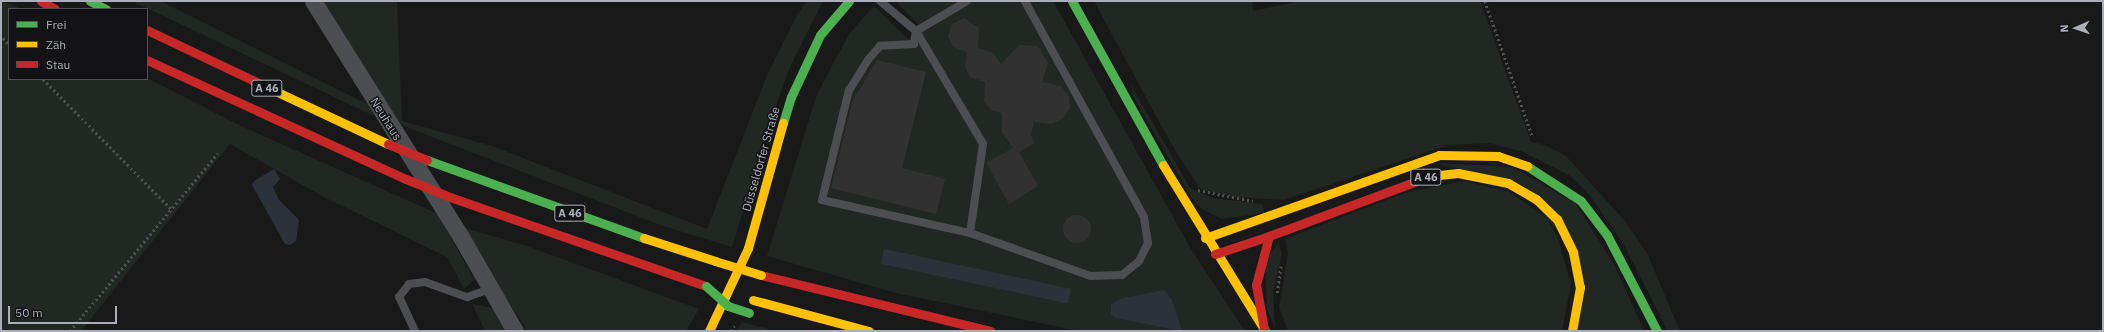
<!DOCTYPE html>
<meta charset="utf-8">
<style>
body{margin:0}
#map{position:relative;width:2104px;height:332px;overflow:hidden;background:#191919;font-family:"IBM Plex Sans",sans-serif}
div>[style]{position:absolute}
[style*='--x']{left:calc(var(--x)*1px);top:calc(var(--y)*1px);width:calc(var(--w)*1px);rotate:calc(var(--a)*1deg)}
.green>*{inset:0;background:#212823}
.water>*{inset:0;background:#2d323a;transform-origin:0 0}
.building>*{inset:0;background:#313131}
.round{border-radius:50%}
.path>*{height:2.5px;margin-top:-1.25px;transform-origin:0;background:repeating-linear-gradient(90deg,#4f5053 0 2px,transparent 0 5px)}
.lane>*{height:8px;margin:-4px;padding:0 4px;transform-origin:4px;border-radius:4px;background:#4d4e51}
.street>*{height:17px;margin:-8.5px;padding:0 8.5px;transform-origin:8.5px;border-radius:8.5px;background:#4d4e51}
.fast>*{height:9px;margin:-4.5px;padding:0 4.5px;transform-origin:4.5px;border-radius:4.5px;background:#4caf50}
.slow>*{height:9px;margin:-4.5px;padding:0 4.5px;transform-origin:4.5px;border-radius:4.5px;background:#ffc107}
.jam>*{height:9px;margin:-4.5px;padding:0 4.5px;transform-origin:4.5px;border-radius:4.5px;background:#c62828}
.fast-bridge>*{height:9px;margin:-4.5px;padding:0 4.5px;transform-origin:4.5px;border-radius:4.5px;background:#4caf50}
.slow-bridge>*{height:9px;margin:-4.5px;padding:0 4.5px;transform-origin:4.5px;border-radius:4.5px;background:#ffc107}
.jam-bridge>*{height:9px;margin:-4.5px;padding:0 4.5px;transform-origin:4.5px;border-radius:4.5px;background:#c62828}
span{translate:-50% -50%;white-space:nowrap;text-align:center;line-height:1.15;-webkit-text-stroke:3px #131315;paint-order:stroke}
.shield-label span{padding:1px 3px;background:#131315;border:1px solid;border-radius:3px;-webkit-text-stroke-width:0}
.shield-label{font-size:11px;color:#abaeb9;font-weight:700}
.street-label{font-size:12px;color:#abaeb9}
.frame{position:absolute;inset:0;border:2px solid #abaeb9;pointer-events:none}
.legend{position:absolute;left:8px;top:8px;width:140px;height:72px;box-sizing:border-box;background:#131315;border:1px solid #505157;margin:0;padding:5px 7px;list-style:none;font-size:12px;color:#abaeb9}
.legend li{display:flex;align-items:center;gap:8px;height:20px}
.legend b{width:20px;border:1px solid #505157}
.north{position:absolute;left:2056px;top:8px;width:40px;height:40px;-webkit-text-stroke:3px #131315;paint-order:stroke;rotate:268deg;font-size:11px;font-weight:700;line-height:16px;text-align:center;color:#abaeb9}
.north::after{content:'';display:block;margin:auto;width:14px;height:18px;background:#abaeb9;clip-path:polygon(50% 0,100% 100%,50% 72%,0 100%)}
.scale{position:absolute;left:8px;top:306px;width:109px;height:18px;box-sizing:border-box;border:2px solid #abaeb9;border-top:0;padding-left:5px;font-size:12px;line-height:14px;white-space:nowrap;color:#abaeb9;-webkit-text-stroke:3px #131315;paint-order:stroke}
</style>
<div id="map">
<div class="green">
<i style="clip-path:polygon(1px 1px,22px 9px,9px 9px,9px 79px,147px 78px,241px 126px,438px 214px,474px 280px,464px 289px,447px 257px,324px 197px,230px 144px,81px 331px,1px 331px)"></i>
<i style="clip-path:polygon(132px 1px,160px 1px,369px 105px,374px 116px)"></i>
<i style="clip-path:polygon(320px 1px,397px 1px,402px 121px,492px 146px,707px 229px,768px 73px,797px 15px,807px 1px,823px 1px,790px 67px,771px 119px,732px 247px,663px 226px,401px 125px)"></i>
<i style="clip-path:polygon(895px 1px,1053px 1px,1191px 249px,1245px 331px,1079px 331px,896px 293px,767px 256px,817px 94px,849px 34px,874px 6px,909px 40px,918px 24px)"></i>
<i style="clip-path:polygon(1094px 1px,1252px 1px,1253px 11px,1300px 1px,1480px 1px,1531px 142px,1545px 145px,1566px 156px,1625px 221px,1647px 253px,1680px 331px,1668px 331px,1624px 245px,1588px 193px,1569px 175px,1521px 151px,1489px 143px,1448px 145px,1284px 200px,1233px 197px,1200px 189px,1169px 140px)"></i>
<i style="clip-path:polygon(1131px 85px,1190px 188px,1212px 198px,1262px 204px,1265px 213px,1222px 219px,1202px 209px,1191px 197px,1133px 96px)"></i>
<i style="clip-path:polygon(1435px 163px,1512px 167px,1575px 203px,1615px 266px,1644px 331px,1577px 331px,1579px 258px,1518px 183px)"></i>
<i style="clip-path:polygon(1463px 181px,1510px 192px,1546px 218px,1558px 238px,1571px 284px,1562px 331px,1288px 331px,1279px 307px,1288px 254px,1285px 239px,1405px 193px)"></i>
<i style="clip-path:polygon(458px 226px,527px 246px,699px 309px,686px 331px,528px 331px)"></i>
<i style="clip-path:polygon(1278px 243px,1282px 254px,1273px 292px,1275px 327px,1267px 309px,1265px 263px)"></i>
<i style="clip-path:polygon(472px 304px,493px 308px,506px 331px,485px 331px)"></i>
<i style="clip-path:polygon(742px 322px,765px 328px,771px 331px,736px 331px)"></i>
</div>
<div class="water">
<i style="clip-path:polygon(274px 169px,280px 179px,273px 187px,279px 200px,299px 220px,296px 241px,290px 245px,285px 244px,252px 185px,254px 181px)"></i>
<i style="left:884px;top:249px;width:191px;height:15px;rotate:12deg"></i>
<i style="clip-path:polygon(1164px 290px,1172px 300px,1182px 331px,1116px 318px,1111px 314px,1111px 304px,1120px 299px)"></i>
</div>
<div class="building">
<i style="clip-path:polygon(964px 18px,979px 28px,978px 48px,993px 53px,1001px 64px,1019px 45px,1038px 46px,1048px 63px,1042px 82px,1061px 86px,1069px 96px,1070px 108px,1063px 119px,1051px 124px,1034px 122px,1031px 136px,1035px 143px,1019px 152px,1038px 186px,1009px 204px,986px 163px,1013px 148px,1002px 133px,1002px 113px,993px 111px,984px 102px,985px 82px,970px 77px,965px 66px,967px 52px,953px 47px,948px 36px,952px 24px)"></i>
<i style="clip-path:polygon(877px 60px,926px 72px,902px 168px,945px 179px,936px 214px,831px 188px,853px 100px)"></i>
<i class="round" style="left:1063px;top:215px;width:28px;height:28px"></i>
</div>
<div class="path">
<i style="--x:1485;--y:1;--w:142;--a:70.7"></i>
<i style="--x:1;--y:37;--w:3;--a:90"></i>
<i style="--x:3;--y:38;--w:8;--a:45"></i>
<i style="--x:43;--y:79;--w:182;--a:45.4"></i>
<i style="--x:1198;--y:190;--w:56;--a:11.3"></i>
<i style="--x:1277;--y:293;--w:27;--a:-82"></i>
<i style="--x:70;--y:331;--w:231;--a:-50.3"></i>
<i style="--x:731;--y:331;--w:6;--a:-59"></i>
</div>
<div class="lane">
<i style="--x:880;--y:1;--w:47;--a:39.8"></i>
<i style="--x:916;--y:31;--w:131;--a:59.3"></i>
<i style="--x:983;--y:144;--w:90;--a:98.3"></i>
<i style="--x:967;--y:1;--w:59;--a:149.5"></i>
<i style="--x:916;--y:31;--w:13;--a:99"></i>
<i style="--x:914;--y:44;--w:34;--a:177"></i>
<i style="--x:880;--y:46;--w:18;--a:131"></i>
<i style="--x:868;--y:60;--w:36;--a:122"></i>
<i style="--x:849;--y:90;--w:113;--a:103.8"></i>
<i style="--x:822;--y:200;--w:152;--a:12.6"></i>
<i style="--x:970;--y:233;--w:128;--a:19.6"></i>
<i style="--x:1091;--y:276;--w:31;--a:-2"></i>
<i style="--x:1122;--y:275;--w:22;--a:-39"></i>
<i style="--x:1139;--y:261;--w:20;--a:-63"></i>
<i style="--x:1148;--y:243;--w:26;--a:-99"></i>
<i style="--x:1144;--y:217;--w:247;--a:-118.9"></i>
<i style="--x:415;--y:331;--w:38;--a:-115"></i>
<i style="--x:399;--y:297;--w:16;--a:-52"></i>
<i style="--x:409;--y:284;--w:16;--a:-7"></i>
<i style="--x:425;--y:282;--w:45;--a:19.7"></i>
<i style="--x:467;--y:297;--w:24;--a:-19"></i>
</div>
<div class="street">
<i style="--x:313;--y:1;--w:279;--a:57.9"></i>
<i style="--x:461;--y:237;--w:108;--a:60.1"></i>
</div>
<div class="fast">
<i style="--x:90;--y:1;--w:18;--a:27"></i>
<i style="--x:1072;--y:1;--w:188;--a:61"></i>
<i style="--x:783;--y:123;--w:27;--a:-73"></i>
<i style="--x:791;--y:97;--w:68;--a:-64.9"></i>
<i style="--x:820;--y:35;--w:45;--a:-49.5"></i>
<i style="--x:427;--y:160;--w:231;--a:19.8"></i>
<i style="--x:1527;--y:166;--w:64;--a:32.9"></i>
<i style="--x:1581;--y:201;--w:43;--a:52.6"></i>
<i style="--x:1607;--y:235;--w:108;--a:62.5"></i>
</div>
<div class="slow">
<i style="--x:271;--y:89;--w:129;--a:25.2"></i>
<i style="--x:1163;--y:165;--w:195;--a:58.4"></i>
<i style="--x:1430;--y:176;--w:28;--a:-6"></i>
<i style="--x:1458;--y:173;--w:51;--a:11.3"></i>
<i style="--x:1508;--y:183;--w:32;--a:30"></i>
<i style="--x:1536;--y:199;--w:29;--a:44"></i>
<i style="--x:1557;--y:219;--w:37;--a:64"></i>
<i style="--x:1573;--y:252;--w:36;--a:79"></i>
<i style="--x:1580;--y:287;--w:45;--a:100.3"></i>
<i style="--x:644;--y:238;--w:75;--a:17.9"></i>
<i style="--x:1205;--y:238;--w:248;--a:-19.5"></i>
<i style="--x:1439;--y:155;--w:59;--a:1"></i>
<i style="--x:1498;--y:156;--w:31;--a:19"></i>
<i style="--x:753;--y:300;--w:120;--a:15"></i>
<i style="--x:709;--y:331;--w:92;--a:-64.8"></i>
<i style="--x:748;--y:248;--w:130;--a:-74.4"></i>
</div>
<div class="jam">
<i style="--x:41;--y:1;--w:16;--a:30"></i>
<i style="--x:147;--y:30;--w:137;--a:25.4"></i>
<i style="--x:147;--y:60;--w:285;--a:24.7"></i>
<i style="--x:450;--y:197;--w:271;--a:19.2"></i>
<i style="--x:1215;--y:254;--w:57;--a:-18.4"></i>
<i style="--x:761;--y:275;--w:236;--a:13.7"></i>
<i style="--x:1264;--y:329;--w:45;--a:-100.3"></i>
<i style="--x:1256;--y:285;--w:51;--a:-75.1"></i>
<i style="--x:1269;--y:236;--w:172;--a:-20.4"></i>
</div>
<div class="fast-bridge">
<i style="--x:706;--y:286;--w:30;--a:42"></i>
<i style="--x:728;--y:306;--w:22;--a:18"></i>
</div>
<div class="slow-bridge">
<i style="--x:715;--y:261;--w:48;--a:16.9"></i>
</div>
<div class="jam-bridge">
<i style="--x:388;--y:144;--w:42;--a:22.3"></i>
<i style="--x:406;--y:179;--w:48;--a:22.2"></i>
</div>
<div class="shield-label">
<span style="left:267px;top:88px">A 46</span>
<span style="left:1426px;top:177px">A 46</span>
<span style="left:570px;top:213px">A 46</span>
</div>
<div class="street-label">
<span style="left:386px;top:119px;rotate:58deg">Neuhaus</span>
<span style="left:761px;top:159px;rotate:-74deg">Düsseldorfer Straße</span>
</div>
<div class="frame"></div>
<ul class="legend">
<li><b style="height:5px;background:#4caf50"></b>Frei</li>
<li><b style="height:5px;background:#ffc107"></b>Zäh</li>
<li><b style="height:5px;background:#c62828"></b>Stau</li>
</ul>
<div class="north">N</div>
<div class="scale">50 m</div>
</div>
